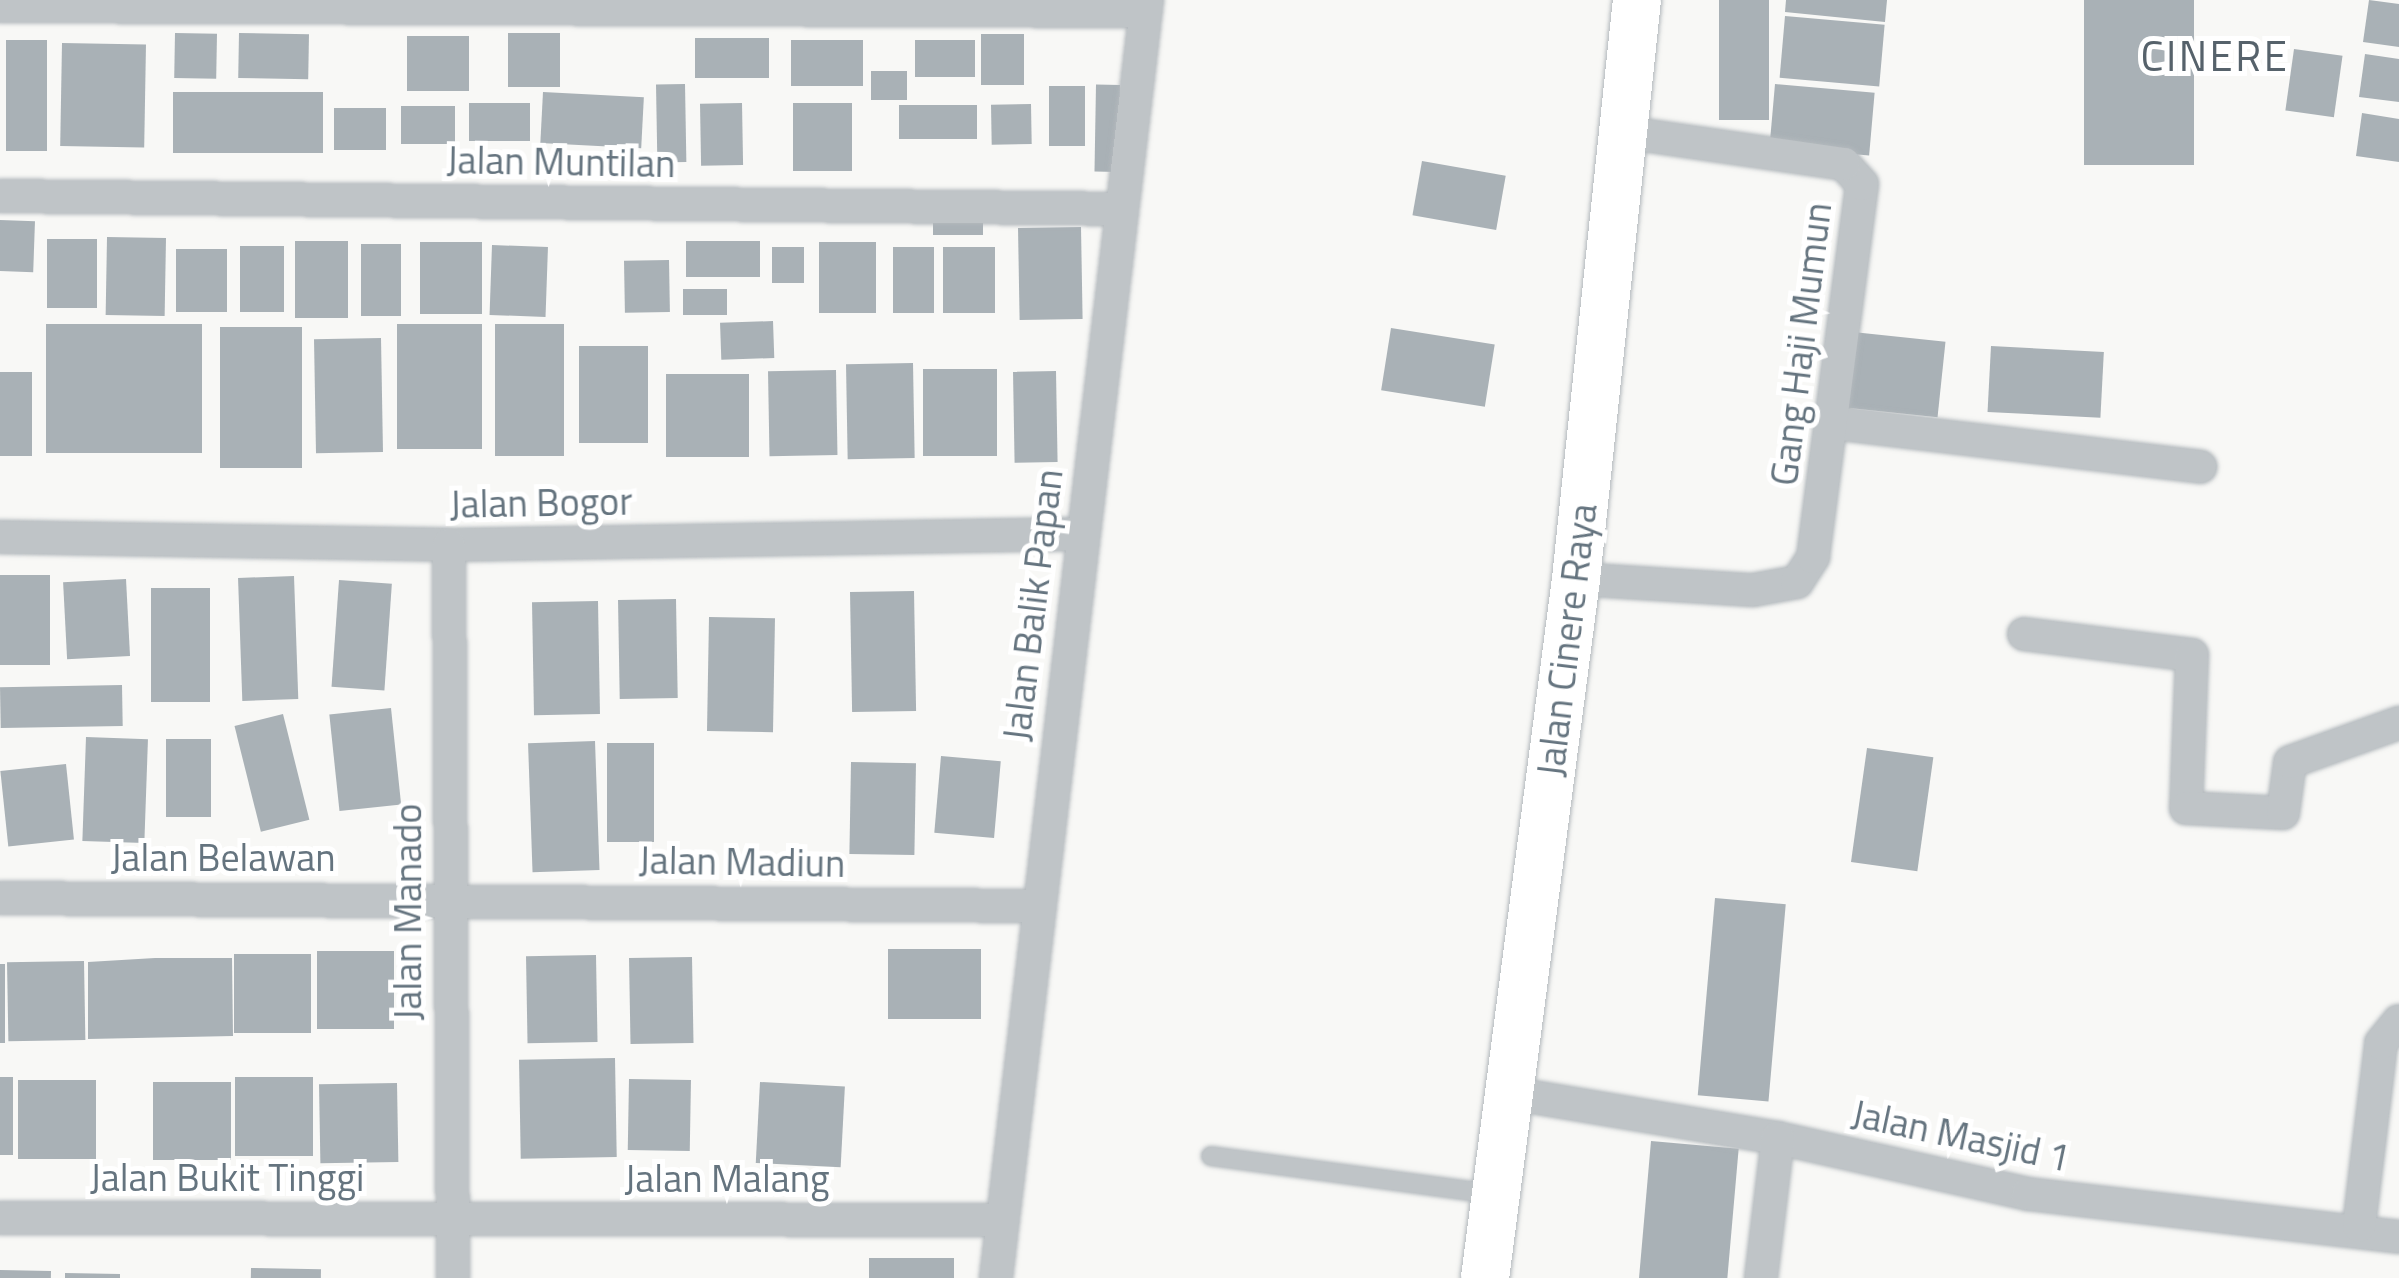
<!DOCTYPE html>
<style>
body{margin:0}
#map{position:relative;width:2399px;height:1278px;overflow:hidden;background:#f8f8f6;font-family:"Titillium Web",sans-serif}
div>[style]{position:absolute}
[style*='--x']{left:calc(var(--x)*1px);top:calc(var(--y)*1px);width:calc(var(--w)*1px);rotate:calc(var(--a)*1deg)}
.building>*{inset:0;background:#a9b1b6;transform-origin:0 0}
.roads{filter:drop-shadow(0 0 2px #b2b8bc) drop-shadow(0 0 2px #b2b8bc)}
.lane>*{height:18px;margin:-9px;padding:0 9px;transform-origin:9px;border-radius:9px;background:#bfc4c7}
.street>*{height:32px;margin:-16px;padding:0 16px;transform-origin:16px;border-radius:16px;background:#bfc4c7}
.secondary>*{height:48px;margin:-24px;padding:0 24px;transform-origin:24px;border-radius:24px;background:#fff}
span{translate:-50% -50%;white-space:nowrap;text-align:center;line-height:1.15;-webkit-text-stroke:10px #fff;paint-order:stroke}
.street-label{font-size:38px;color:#65747f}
.quarter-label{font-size:42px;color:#56626b;letter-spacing:2.5px}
</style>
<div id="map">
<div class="building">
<i style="left:1719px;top:0;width:50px;height:120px"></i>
<i style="clip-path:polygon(1786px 0,1887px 0,1885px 22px,1785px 12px)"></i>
<i style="left:2084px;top:0;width:110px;height:165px"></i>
<i style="clip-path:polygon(2369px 0,2399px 4px,2399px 47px,2363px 42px)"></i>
<i style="left:1785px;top:16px;width:100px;height:62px;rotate:5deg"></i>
<i style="left:175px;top:33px;width:42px;height:45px;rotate:1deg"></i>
<i style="left:239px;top:33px;width:70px;height:45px;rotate:1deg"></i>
<i style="left:508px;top:33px;width:52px;height:54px"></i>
<i style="left:1024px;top:34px;width:51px;height:43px;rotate:90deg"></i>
<i style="left:407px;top:36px;width:62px;height:55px"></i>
<i style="left:769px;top:38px;width:40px;height:74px;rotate:90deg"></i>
<i style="left:6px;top:40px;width:41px;height:111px"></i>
<i style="left:791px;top:40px;width:72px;height:46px"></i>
<i style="left:975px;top:40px;width:37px;height:60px;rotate:90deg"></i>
<i style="left:62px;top:43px;width:84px;height:103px;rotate:1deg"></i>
<i style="left:2294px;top:49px;width:49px;height:62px;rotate:8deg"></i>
<i style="clip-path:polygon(2365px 54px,2399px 59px,2399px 102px,2359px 97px)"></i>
<i style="left:907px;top:71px;width:29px;height:36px;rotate:90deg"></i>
<i style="left:685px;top:84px;width:78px;height:29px;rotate:89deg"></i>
<i style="left:1775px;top:84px;width:100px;height:63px;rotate:5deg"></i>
<i style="left:1120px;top:85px;width:87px;height:24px;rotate:91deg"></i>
<i style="left:1085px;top:86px;width:60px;height:36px;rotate:90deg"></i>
<i style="left:323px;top:92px;width:61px;height:150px;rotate:90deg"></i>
<i style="left:543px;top:92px;width:101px;height:51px;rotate:3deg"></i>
<i style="left:469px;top:103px;width:61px;height:38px"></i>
<i style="left:742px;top:103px;width:62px;height:42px;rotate:89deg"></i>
<i style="left:793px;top:103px;width:59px;height:68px"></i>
<i style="left:1031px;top:104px;width:40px;height:40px;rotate:89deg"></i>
<i style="left:899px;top:105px;width:78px;height:34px"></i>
<i style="left:401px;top:106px;width:54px;height:38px"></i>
<i style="left:334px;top:108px;width:52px;height:42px"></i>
<i style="clip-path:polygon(2362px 113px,2399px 119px,2399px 162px,2356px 156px)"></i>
<i style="left:1422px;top:161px;width:85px;height:55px;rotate:10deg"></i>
<i style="left:983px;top:213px;width:22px;height:50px;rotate:90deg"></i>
<i style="left:0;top:220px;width:35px;height:51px;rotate:2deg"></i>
<i style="left:1081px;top:227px;width:92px;height:63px;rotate:89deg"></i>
<i style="left:166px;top:238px;width:78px;height:59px;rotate:91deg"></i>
<i style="left:97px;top:239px;width:69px;height:50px;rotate:90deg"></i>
<i style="left:295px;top:241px;width:53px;height:77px"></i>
<i style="left:760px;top:241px;width:36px;height:74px;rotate:90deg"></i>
<i style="left:420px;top:242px;width:62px;height:72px"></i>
<i style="left:876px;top:242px;width:71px;height:57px;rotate:90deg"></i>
<i style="left:361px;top:244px;width:40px;height:72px"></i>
<i style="left:492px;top:245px;width:56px;height:70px;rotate:2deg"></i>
<i style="left:240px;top:246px;width:44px;height:66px"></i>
<i style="left:772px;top:247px;width:32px;height:36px"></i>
<i style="left:934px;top:247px;width:66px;height:41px;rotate:90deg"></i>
<i style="left:943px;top:247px;width:52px;height:66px"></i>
<i style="left:176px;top:249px;width:51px;height:63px"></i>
<i style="left:669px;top:260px;width:52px;height:45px;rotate:89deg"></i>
<i style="left:727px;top:289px;width:26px;height:44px;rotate:90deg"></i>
<i style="left:773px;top:321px;width:37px;height:53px;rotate:88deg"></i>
<i style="left:202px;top:324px;width:129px;height:156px;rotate:90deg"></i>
<i style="left:482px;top:324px;width:125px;height:85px;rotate:90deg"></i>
<i style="left:564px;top:324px;width:132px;height:69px;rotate:90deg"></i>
<i style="left:302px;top:327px;width:141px;height:82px;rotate:90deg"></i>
<i style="left:1391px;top:328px;width:105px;height:63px;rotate:9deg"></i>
<i style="left:1853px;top:332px;width:93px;height:76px;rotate:6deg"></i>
<i style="left:381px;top:338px;width:114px;height:67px;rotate:89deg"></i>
<i style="left:648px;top:346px;width:97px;height:69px;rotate:90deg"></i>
<i style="left:1991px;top:346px;width:113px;height:66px;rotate:3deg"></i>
<i style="left:913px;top:363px;width:95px;height:67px;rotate:89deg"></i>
<i style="left:923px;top:369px;width:74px;height:87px"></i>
<i style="left:836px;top:370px;width:85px;height:68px;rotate:89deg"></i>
<i style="left:1056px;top:371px;width:91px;height:43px;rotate:89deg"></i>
<i style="left:0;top:372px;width:32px;height:84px"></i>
<i style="left:749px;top:374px;width:83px;height:83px;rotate:90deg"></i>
<i style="left:0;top:575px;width:50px;height:90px"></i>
<i style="left:294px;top:576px;width:123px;height:56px;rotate:88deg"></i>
<i style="left:126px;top:579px;width:77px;height:63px;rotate:87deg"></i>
<i style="left:339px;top:580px;width:53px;height:107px;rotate:4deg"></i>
<i style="left:151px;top:588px;width:59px;height:114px"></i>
<i style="left:914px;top:591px;width:120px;height:64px;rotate:89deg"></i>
<i style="left:676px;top:599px;width:99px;height:58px;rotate:89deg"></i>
<i style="left:598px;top:601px;width:113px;height:66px;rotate:89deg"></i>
<i style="left:709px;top:617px;width:66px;height:114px;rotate:1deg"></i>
<i style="left:122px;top:685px;width:41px;height:122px;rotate:89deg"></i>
<i style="left:391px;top:708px;width:97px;height:62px;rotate:84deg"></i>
<i style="left:283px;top:714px;width:109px;height:50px;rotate:76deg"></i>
<i style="left:86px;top:737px;width:62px;height:104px;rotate:2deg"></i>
<i style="left:166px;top:739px;width:45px;height:78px"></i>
<i style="left:595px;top:741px;width:129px;height:67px;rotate:88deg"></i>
<i style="left:654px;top:743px;width:99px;height:47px;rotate:90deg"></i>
<i style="left:1867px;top:748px;width:67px;height:115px;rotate:8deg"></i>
<i style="left:941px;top:756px;width:60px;height:77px;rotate:5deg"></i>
<i style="left:851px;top:762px;width:65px;height:92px;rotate:1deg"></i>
<i style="left:66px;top:764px;width:76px;height:66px;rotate:84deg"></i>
<i style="left:1715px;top:898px;width:71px;height:198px;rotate:5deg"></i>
<i style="left:981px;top:949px;width:70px;height:93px;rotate:90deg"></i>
<i style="left:394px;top:951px;width:78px;height:77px;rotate:90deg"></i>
<i style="left:234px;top:954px;width:77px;height:79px"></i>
<i style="left:596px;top:955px;width:87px;height:70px;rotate:89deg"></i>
<i style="left:692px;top:957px;width:86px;height:63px;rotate:89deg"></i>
<i style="clip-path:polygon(155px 958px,232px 958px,233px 1036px,88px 1039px,88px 962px)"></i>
<i style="left:84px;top:961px;width:79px;height:77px;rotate:89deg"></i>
<i style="left:0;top:964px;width:5px;height:79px"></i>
<i style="left:615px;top:1058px;width:99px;height:96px;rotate:89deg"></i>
<i style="left:0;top:1077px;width:13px;height:78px"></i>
<i style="left:313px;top:1077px;width:79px;height:78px;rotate:90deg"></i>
<i style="left:629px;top:1079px;width:62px;height:71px;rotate:1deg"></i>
<i style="left:96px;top:1080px;width:79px;height:78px;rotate:90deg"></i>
<i style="left:231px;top:1082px;width:78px;height:78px;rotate:90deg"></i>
<i style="left:760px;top:1082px;width:85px;height:81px;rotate:3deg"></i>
<i style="left:397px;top:1083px;width:79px;height:78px;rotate:89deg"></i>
<i style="left:1651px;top:1141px;width:88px;height:138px;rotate:5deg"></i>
<i style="left:954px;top:1258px;width:20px;height:85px;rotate:90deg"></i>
<i style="left:251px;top:1268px;width:70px;height:10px;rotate:1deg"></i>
<i style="left:0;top:1270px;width:51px;height:8px;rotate:1deg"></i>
<i style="clip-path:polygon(65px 1273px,120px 1274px,120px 1278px,65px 1278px)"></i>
</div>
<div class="roads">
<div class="lane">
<i style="--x:1211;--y:1156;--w:284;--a:7.7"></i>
</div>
<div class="street">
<i style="--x:0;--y:6;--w:1145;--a:0.25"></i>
<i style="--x:0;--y:196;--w:1122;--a:0.66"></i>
<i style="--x:1833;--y:423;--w:370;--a:6.8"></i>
<i style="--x:0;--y:537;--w:449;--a:1"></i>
<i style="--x:449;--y:545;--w:633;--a:-1"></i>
<i style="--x:449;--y:545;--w:733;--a:89.69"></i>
<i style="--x:1576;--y:579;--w:177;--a:3.6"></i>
<i style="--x:1753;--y:590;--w:45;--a:-10.3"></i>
<i style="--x:1797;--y:582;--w:30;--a:-57"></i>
<i style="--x:1813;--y:557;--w:376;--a:-82.5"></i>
<i style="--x:1862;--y:184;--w:27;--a:-132"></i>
<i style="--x:1844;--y:164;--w:224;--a:-171.8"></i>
<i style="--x:2024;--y:634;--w:169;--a:7.1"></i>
<i style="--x:2192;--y:655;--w:153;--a:92.2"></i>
<i style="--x:2186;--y:808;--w:97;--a:3"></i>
<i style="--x:2283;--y:813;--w:51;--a:-82.2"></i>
<i style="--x:2290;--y:762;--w:116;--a:-19.7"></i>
<i style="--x:0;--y:898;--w:1037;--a:0.44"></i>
<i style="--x:1509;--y:1093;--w:273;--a:9.5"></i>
<i style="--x:1778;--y:1138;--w:256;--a:12.6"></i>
<i style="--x:2028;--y:1194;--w:373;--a:6.6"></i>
<i style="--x:0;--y:1218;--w:1000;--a:0.11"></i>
<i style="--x:2359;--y:1226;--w:184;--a:-83.1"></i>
<i style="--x:2381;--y:1043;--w:28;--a:-51"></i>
<i style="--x:996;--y:1278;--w:1287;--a:-83.26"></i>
<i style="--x:1761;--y:1278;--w:141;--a:-83.1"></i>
</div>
<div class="secondary">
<i style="--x:1485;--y:1278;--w:705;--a:-82.58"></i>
<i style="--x:1576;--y:579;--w:582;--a:-83.99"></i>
</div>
</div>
<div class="street-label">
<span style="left:561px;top:162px;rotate:1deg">Jalan Muntilan</span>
<span style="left:1801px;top:344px;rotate:-83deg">Gang Haji Mumun</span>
<span style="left:541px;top:503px;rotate:-1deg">Jalan Bogor</span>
<span style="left:1033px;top:605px;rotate:-83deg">Jalan Balik Papan</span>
<span style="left:1567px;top:640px;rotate:-83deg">Jalan Cinere Raya</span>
<span style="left:223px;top:858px">Jalan Belawan</span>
<span style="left:742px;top:862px;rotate:1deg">Jalan Madiun</span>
<span style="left:408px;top:912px;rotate:-90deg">Jalan Manado</span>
<span style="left:1961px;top:1136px;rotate:12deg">Jalan Masjid 1</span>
<span style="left:227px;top:1178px">Jalan Bukit Tinggi</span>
<span style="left:727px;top:1179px">Jalan Malang</span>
</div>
<div class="quarter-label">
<span style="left:2215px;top:55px">CINERE</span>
</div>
</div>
